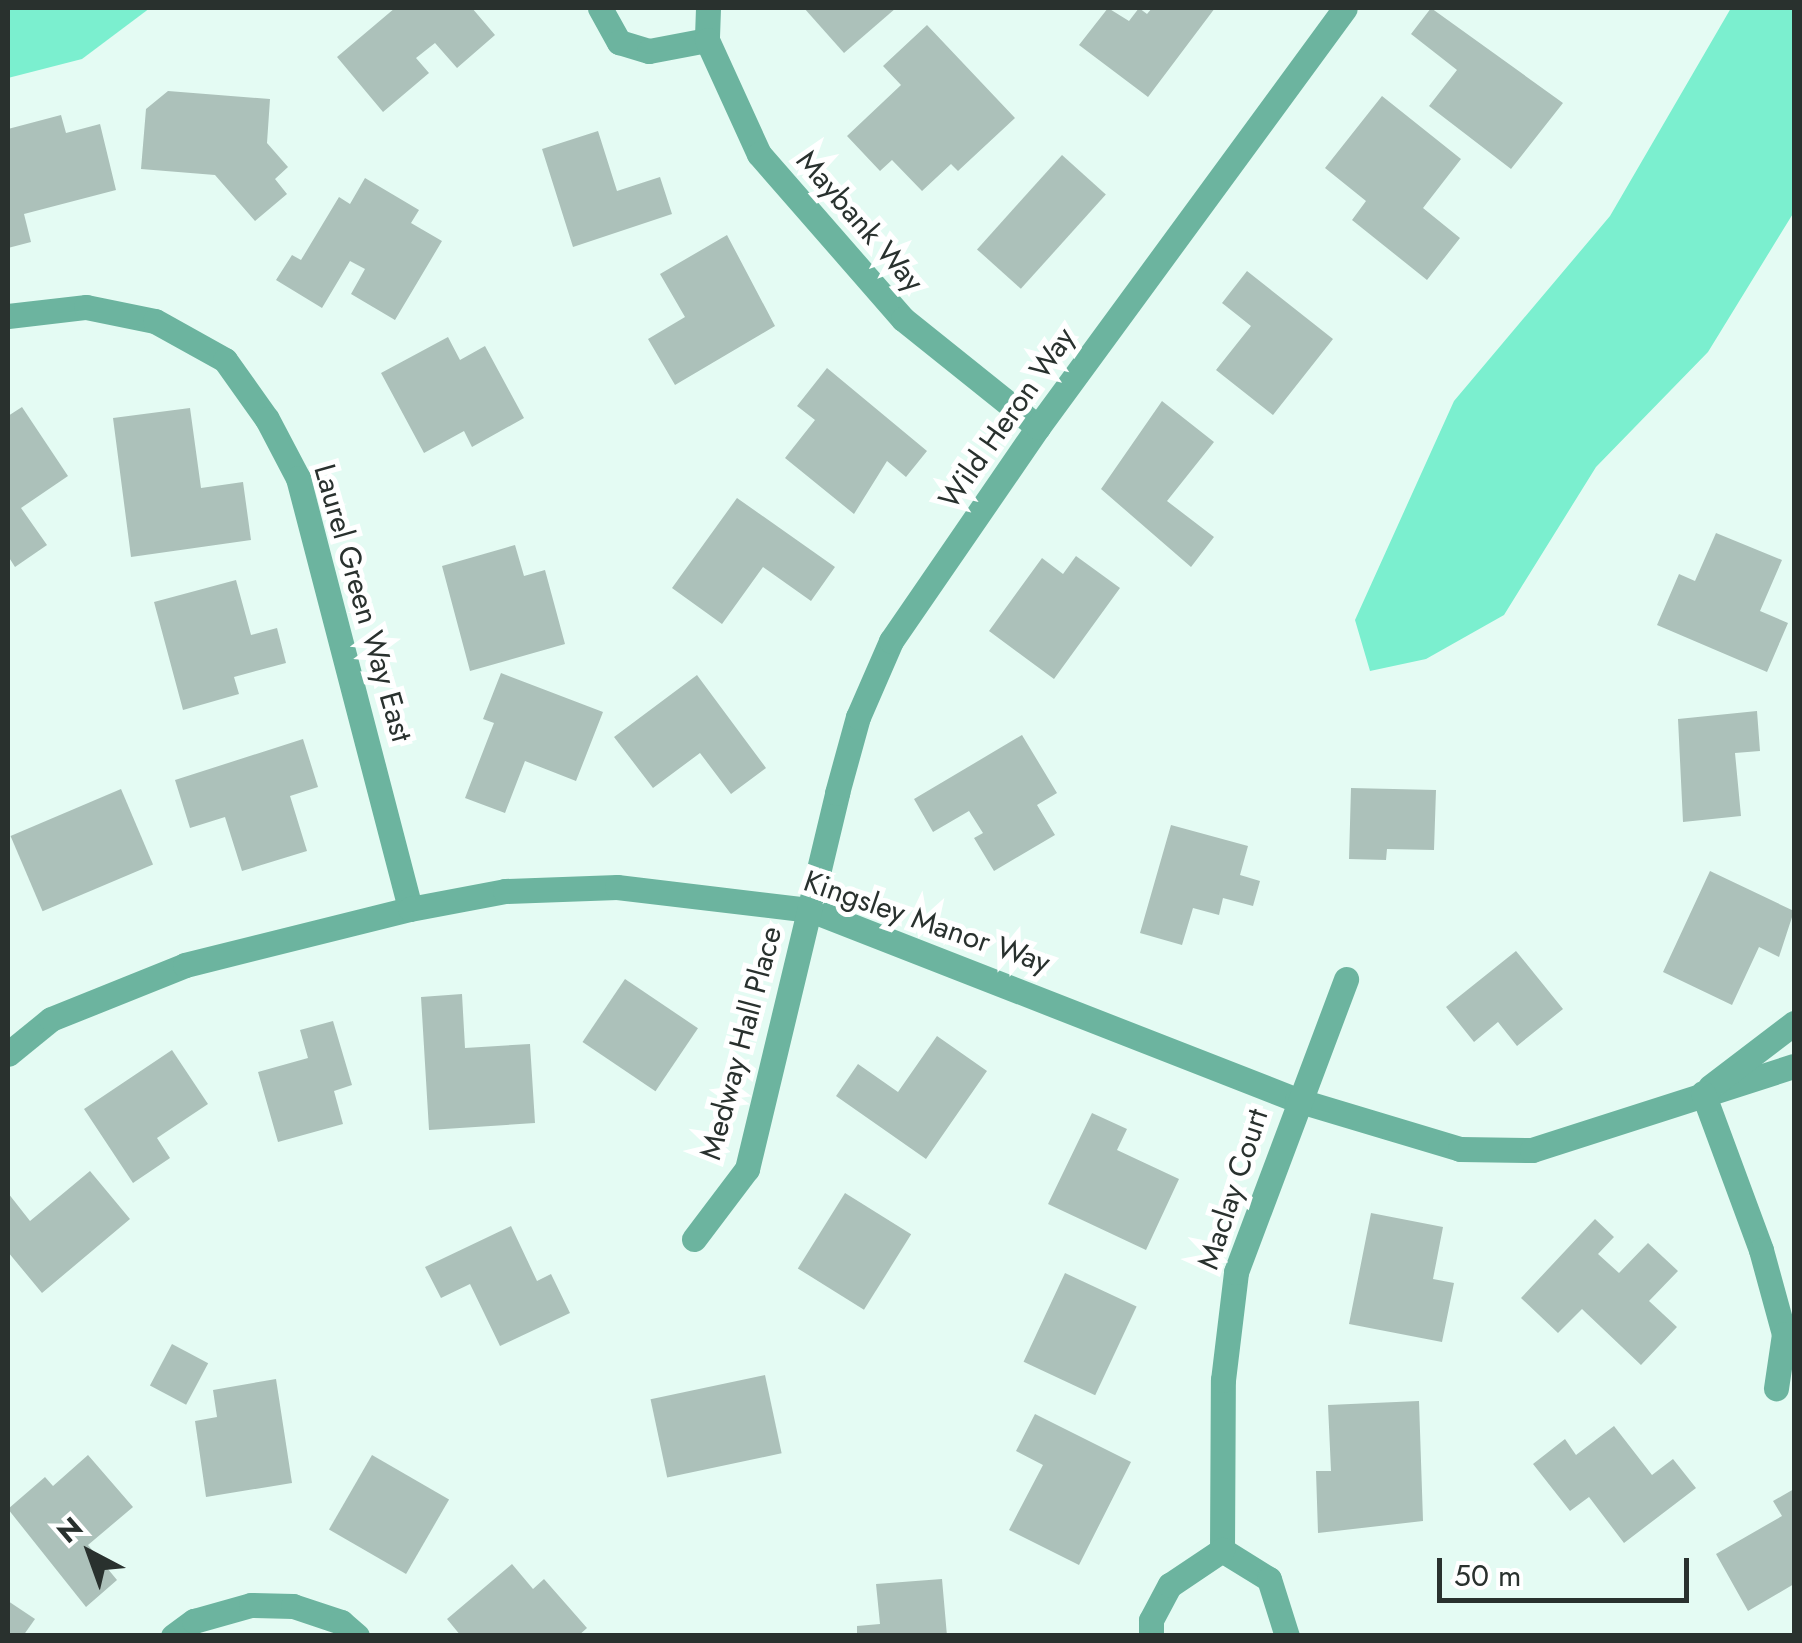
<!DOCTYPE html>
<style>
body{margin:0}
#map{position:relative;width:1802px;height:1643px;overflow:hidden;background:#e4fbf3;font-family:Jost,sans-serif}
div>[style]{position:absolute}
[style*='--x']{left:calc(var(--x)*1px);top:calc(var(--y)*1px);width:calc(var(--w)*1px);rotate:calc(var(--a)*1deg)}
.water>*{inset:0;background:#7befcf}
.building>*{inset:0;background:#acc1ba;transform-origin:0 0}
.minor>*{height:25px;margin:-12.5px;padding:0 12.5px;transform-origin:12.5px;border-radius:12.5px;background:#6cb49f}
span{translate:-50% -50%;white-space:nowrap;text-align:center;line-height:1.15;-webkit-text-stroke:10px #fff;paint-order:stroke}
.street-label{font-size:30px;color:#29312e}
.frame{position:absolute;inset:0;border:10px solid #29312e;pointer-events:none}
.north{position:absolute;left:40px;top:1503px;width:100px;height:100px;-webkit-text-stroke:8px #fff;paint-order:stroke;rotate:319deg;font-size:28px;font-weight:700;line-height:40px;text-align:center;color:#29312e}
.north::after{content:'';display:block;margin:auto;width:35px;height:45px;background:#29312e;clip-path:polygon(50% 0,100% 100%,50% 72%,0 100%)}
.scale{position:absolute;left:1437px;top:1558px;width:252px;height:45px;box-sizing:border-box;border:5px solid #29312e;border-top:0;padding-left:12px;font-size:30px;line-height:35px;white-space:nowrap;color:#29312e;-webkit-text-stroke:8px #fff;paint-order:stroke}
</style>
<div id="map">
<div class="water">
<i style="clip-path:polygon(8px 8px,150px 8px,82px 59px,8px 78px)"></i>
<i style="clip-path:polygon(1731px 8px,1794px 8px,1794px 212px,1708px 352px,1596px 467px,1504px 615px,1426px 659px,1370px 671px,1355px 620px,1454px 401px,1610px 216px)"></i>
</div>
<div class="building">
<i style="clip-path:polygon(395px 8px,472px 8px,495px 35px,457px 68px,435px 43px,416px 58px,429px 73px,383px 112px,337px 57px)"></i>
<i style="clip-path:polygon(804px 8px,896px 8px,844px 53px)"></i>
<i style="clip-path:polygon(1108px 8px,1129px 21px,1139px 8px,1147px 14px,1152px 8px,1215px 8px,1148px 97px,1079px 45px)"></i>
<i style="clip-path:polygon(1431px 8px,1563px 103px,1511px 169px,1429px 106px,1457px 70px,1411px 34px)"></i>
<i style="clip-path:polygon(927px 25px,1015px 118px,958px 171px,951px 164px,922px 191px,892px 160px,880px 171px,847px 136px,901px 85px,883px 66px)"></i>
<i style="clip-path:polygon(168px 91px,270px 99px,267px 143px,288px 167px,275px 179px,287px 194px,255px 221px,215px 175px,141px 169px,146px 109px)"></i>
<i style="clip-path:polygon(1382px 96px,1461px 159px,1423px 208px,1460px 238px,1427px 280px,1352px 220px,1366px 201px,1325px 168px)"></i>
<i style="clip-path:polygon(61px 115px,66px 133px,100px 124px,116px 190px,24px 214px,31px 242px,8px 248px,8px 129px)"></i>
<i style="clip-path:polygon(598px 131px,617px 191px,660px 177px,672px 214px,573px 247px,542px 149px)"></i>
<i style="left:1062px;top:155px;width:59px;height:127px;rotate:42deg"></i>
<i style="clip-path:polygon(365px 178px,419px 210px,411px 223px,442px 241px,395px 320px,351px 294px,365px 269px,350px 261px,322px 308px,276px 280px,292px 255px,301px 260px,339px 197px,350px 204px)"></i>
<i style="clip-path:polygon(727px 235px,775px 326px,675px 385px,648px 339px,685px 317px,660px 274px)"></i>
<i style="clip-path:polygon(1247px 271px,1333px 339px,1273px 415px,1216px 370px,1251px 326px,1222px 303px)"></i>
<i style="clip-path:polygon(448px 337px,460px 360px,485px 346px,524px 418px,472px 447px,464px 431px,424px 453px,381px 373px)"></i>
<i style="clip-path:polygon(827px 368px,927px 451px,906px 477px,887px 461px,854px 514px,785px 458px,815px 420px,797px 406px)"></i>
<i style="clip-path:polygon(1162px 401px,1214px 442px,1167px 501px,1214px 537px,1191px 567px,1101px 489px)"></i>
<i style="clip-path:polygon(22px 407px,68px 476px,21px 508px,47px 545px,15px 567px,8px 556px,8px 416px)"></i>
<i style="clip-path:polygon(190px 408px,201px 488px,243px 482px,251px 540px,131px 557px,113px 418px)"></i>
<i style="clip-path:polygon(737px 498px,835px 567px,811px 601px,763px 567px,722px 624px,672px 588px)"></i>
<i style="clip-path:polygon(1716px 533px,1782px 560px,1760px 611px,1788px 623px,1767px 672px,1657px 625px,1679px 574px,1695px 581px)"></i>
<i style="clip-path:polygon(515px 545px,524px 576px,545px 570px,565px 644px,470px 671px,442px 566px)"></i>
<i style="clip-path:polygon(1076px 556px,1120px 588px,1054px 679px,989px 631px,1042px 558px,1063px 574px)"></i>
<i style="clip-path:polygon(236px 580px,251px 635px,277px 628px,286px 663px,234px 677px,239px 694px,183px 710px,154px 602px)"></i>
<i style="clip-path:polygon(501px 673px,603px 712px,576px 781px,525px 761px,505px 813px,465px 798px,494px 723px,483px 719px)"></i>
<i style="clip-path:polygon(697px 675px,766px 768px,731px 794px,700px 753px,653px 788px,614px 737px)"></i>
<i style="clip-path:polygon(1757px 711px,1760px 751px,1735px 753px,1741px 816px,1683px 822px,1678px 719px)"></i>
<i style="clip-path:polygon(1022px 735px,1057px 793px,1037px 805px,1055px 835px,994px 871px,974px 838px,983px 833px,969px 811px,933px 832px,914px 799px)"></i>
<i style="clip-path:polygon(303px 739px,318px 787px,290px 796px,307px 851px,242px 871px,225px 817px,190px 828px,175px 780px)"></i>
<i style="clip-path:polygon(1351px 788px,1436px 790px,1434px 850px,1387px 849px,1386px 860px,1349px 859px)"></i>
<i style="left:121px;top:789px;width:82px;height:120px;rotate:67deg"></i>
<i style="clip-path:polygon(1171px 825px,1248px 846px,1240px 875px,1260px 881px,1253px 906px,1223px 898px,1219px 915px,1193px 908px,1182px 945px,1140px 933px)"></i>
<i style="clip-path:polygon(1710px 871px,1794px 911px,1779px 957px,1759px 947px,1732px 1005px,1663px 972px)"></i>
<i style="clip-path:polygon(1516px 951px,1563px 1009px,1517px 1046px,1498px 1022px,1474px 1042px,1446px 1007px)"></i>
<i style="left:625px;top:979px;width:88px;height:76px;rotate:34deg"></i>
<i style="clip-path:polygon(462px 994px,465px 1048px,530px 1044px,535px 1123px,429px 1130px,421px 997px)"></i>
<i style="clip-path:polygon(333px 1021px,352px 1085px,334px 1091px,343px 1124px,278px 1142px,258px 1072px,308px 1058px,300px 1030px)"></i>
<i style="clip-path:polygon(937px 1036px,987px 1071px,926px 1159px,836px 1096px,858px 1064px,898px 1092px)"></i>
<i style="clip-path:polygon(172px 1050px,208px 1104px,157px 1138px,170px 1158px,133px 1183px,84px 1109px)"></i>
<i style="clip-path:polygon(1092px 1113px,1127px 1129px,1117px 1150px,1179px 1179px,1146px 1250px,1048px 1204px)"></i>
<i style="clip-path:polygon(90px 1171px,130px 1219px,42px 1293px,8px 1252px,8px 1193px,30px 1221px)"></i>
<i style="left:845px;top:1193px;width:78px;height:89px;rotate:32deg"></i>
<i style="clip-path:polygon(1371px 1213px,1443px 1227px,1433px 1279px,1454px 1283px,1442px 1342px,1349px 1324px)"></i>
<i style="clip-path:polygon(1595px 1219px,1614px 1237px,1598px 1254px,1619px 1273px,1648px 1243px,1678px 1271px,1649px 1301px,1677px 1327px,1641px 1365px,1582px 1309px,1558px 1333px,1521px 1298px)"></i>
<i style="clip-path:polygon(511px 1226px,537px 1281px,551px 1274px,570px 1313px,500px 1346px,470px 1284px,441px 1298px,425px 1267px)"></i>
<i style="left:1065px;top:1273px;width:79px;height:98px;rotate:25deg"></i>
<i style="left:172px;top:1344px;width:41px;height:47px;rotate:28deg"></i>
<i style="left:765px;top:1375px;width:80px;height:117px;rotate:78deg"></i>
<i style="clip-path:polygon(276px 1379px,292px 1483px,206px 1497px,195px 1421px,217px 1417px,213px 1390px)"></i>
<i style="clip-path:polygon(1419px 1401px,1423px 1521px,1318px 1533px,1316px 1471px,1331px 1471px,1328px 1405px)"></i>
<i style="clip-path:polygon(1035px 1414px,1131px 1462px,1079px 1565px,1009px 1530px,1043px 1465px,1016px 1451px)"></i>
<i style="clip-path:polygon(1614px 1426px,1652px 1475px,1673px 1459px,1696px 1488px,1624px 1543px,1589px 1497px,1570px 1511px,1533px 1464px,1565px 1439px,1576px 1455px)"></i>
<i style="clip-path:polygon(88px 1455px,133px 1507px,88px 1545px,117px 1580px,86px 1607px,8px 1509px,45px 1477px,53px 1486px)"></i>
<i style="left:372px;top:1455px;width:89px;height:86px;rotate:30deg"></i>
<i style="clip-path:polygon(1794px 1489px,1794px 1584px,1748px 1611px,1716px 1554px,1782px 1516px,1773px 1501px)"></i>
<i style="clip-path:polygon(512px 1564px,533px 1589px,544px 1579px,587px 1628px,578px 1636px,461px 1636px,447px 1619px)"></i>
<i style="clip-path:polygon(942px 1579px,947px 1636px,857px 1636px,857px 1626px,880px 1624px,876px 1584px)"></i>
<i style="clip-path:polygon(8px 1601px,35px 1619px,23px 1636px,8px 1636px)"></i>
</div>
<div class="minor">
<i style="--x:600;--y:8;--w:39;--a:61"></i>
<i style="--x:619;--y:42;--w:31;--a:17"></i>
<i style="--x:649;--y:51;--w:59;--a:-10.7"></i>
<i style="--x:708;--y:8;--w:32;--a:92"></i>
<i style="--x:707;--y:40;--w:125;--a:65.5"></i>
<i style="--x:759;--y:154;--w:219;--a:48.9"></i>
<i style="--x:903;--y:319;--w:173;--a:38.7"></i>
<i style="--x:8;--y:316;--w:79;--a:-6.6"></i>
<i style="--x:86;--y:307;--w:70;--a:11.5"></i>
<i style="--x:155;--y:321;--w:80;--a:29.1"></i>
<i style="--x:225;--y:360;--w:72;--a:54.6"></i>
<i style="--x:267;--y:419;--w:67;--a:62.3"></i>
<i style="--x:298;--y:478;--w:445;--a:75.4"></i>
<i style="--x:8;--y:1054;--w:55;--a:-39.1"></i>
<i style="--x:51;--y:1019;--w:144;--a:-21.9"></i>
<i style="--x:185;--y:965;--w:232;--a:-14"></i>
<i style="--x:410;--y:909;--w:97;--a:-10.7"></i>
<i style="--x:505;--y:891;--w:112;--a:-2"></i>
<i style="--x:617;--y:887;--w:195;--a:6.8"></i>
<i style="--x:811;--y:910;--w:522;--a:21.35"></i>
<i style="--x:1297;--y:1100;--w:170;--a:16.7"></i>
<i style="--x:1460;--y:1149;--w:72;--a:0.8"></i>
<i style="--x:1532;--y:1150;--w:275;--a:-17.8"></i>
<i style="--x:1710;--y:1087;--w:106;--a:-37.3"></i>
<i style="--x:1703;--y:1093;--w:167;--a:69.7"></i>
<i style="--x:1761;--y:1250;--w:87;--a:74.7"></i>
<i style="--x:1784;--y:1334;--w:55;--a:98.4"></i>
<i style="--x:694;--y:1239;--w:88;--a:-52.9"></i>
<i style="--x:747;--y:1169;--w:387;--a:-76.5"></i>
<i style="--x:837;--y:793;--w:79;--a:-74.6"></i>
<i style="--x:858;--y:717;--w:83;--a:-66.5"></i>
<i style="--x:891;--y:641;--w:260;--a:-55.5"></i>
<i style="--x:1038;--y:427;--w:519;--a:-53.77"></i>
<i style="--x:1222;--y:1550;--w:170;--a:-89.7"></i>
<i style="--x:1223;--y:1380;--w:109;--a:-83.1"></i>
<i style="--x:1236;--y:1272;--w:313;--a:-69.4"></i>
<i style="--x:1222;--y:1550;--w:55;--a:31.7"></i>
<i style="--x:1269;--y:1579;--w:60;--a:72.5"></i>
<i style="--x:173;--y:1636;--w:26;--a:-36"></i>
<i style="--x:194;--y:1621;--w:59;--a:-15.7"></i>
<i style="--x:251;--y:1605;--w:42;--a:1.4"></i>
<i style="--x:293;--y:1606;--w:51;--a:18.4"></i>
<i style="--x:341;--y:1622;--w:21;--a:41"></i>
<i style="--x:1151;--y:1636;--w:16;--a:-90"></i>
<i style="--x:1151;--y:1620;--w:40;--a:-62"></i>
<i style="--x:1170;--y:1585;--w:63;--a:-33.9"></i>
</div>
<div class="street-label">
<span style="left:860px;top:221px;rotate:49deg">Maybank Way</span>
<span style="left:1007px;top:418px;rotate:-55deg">Wild Heron Way</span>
<span style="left:363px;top:603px;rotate:74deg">Laurel Green Way East</span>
<span style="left:927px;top:922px;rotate:19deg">Kingsley Manor Way</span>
<span style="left:741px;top:1043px;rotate:-75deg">Medway Hall Place</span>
<span style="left:1233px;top:1189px;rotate:-72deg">Maclay Court</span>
</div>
<div class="frame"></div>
<div class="north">N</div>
<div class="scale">50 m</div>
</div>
